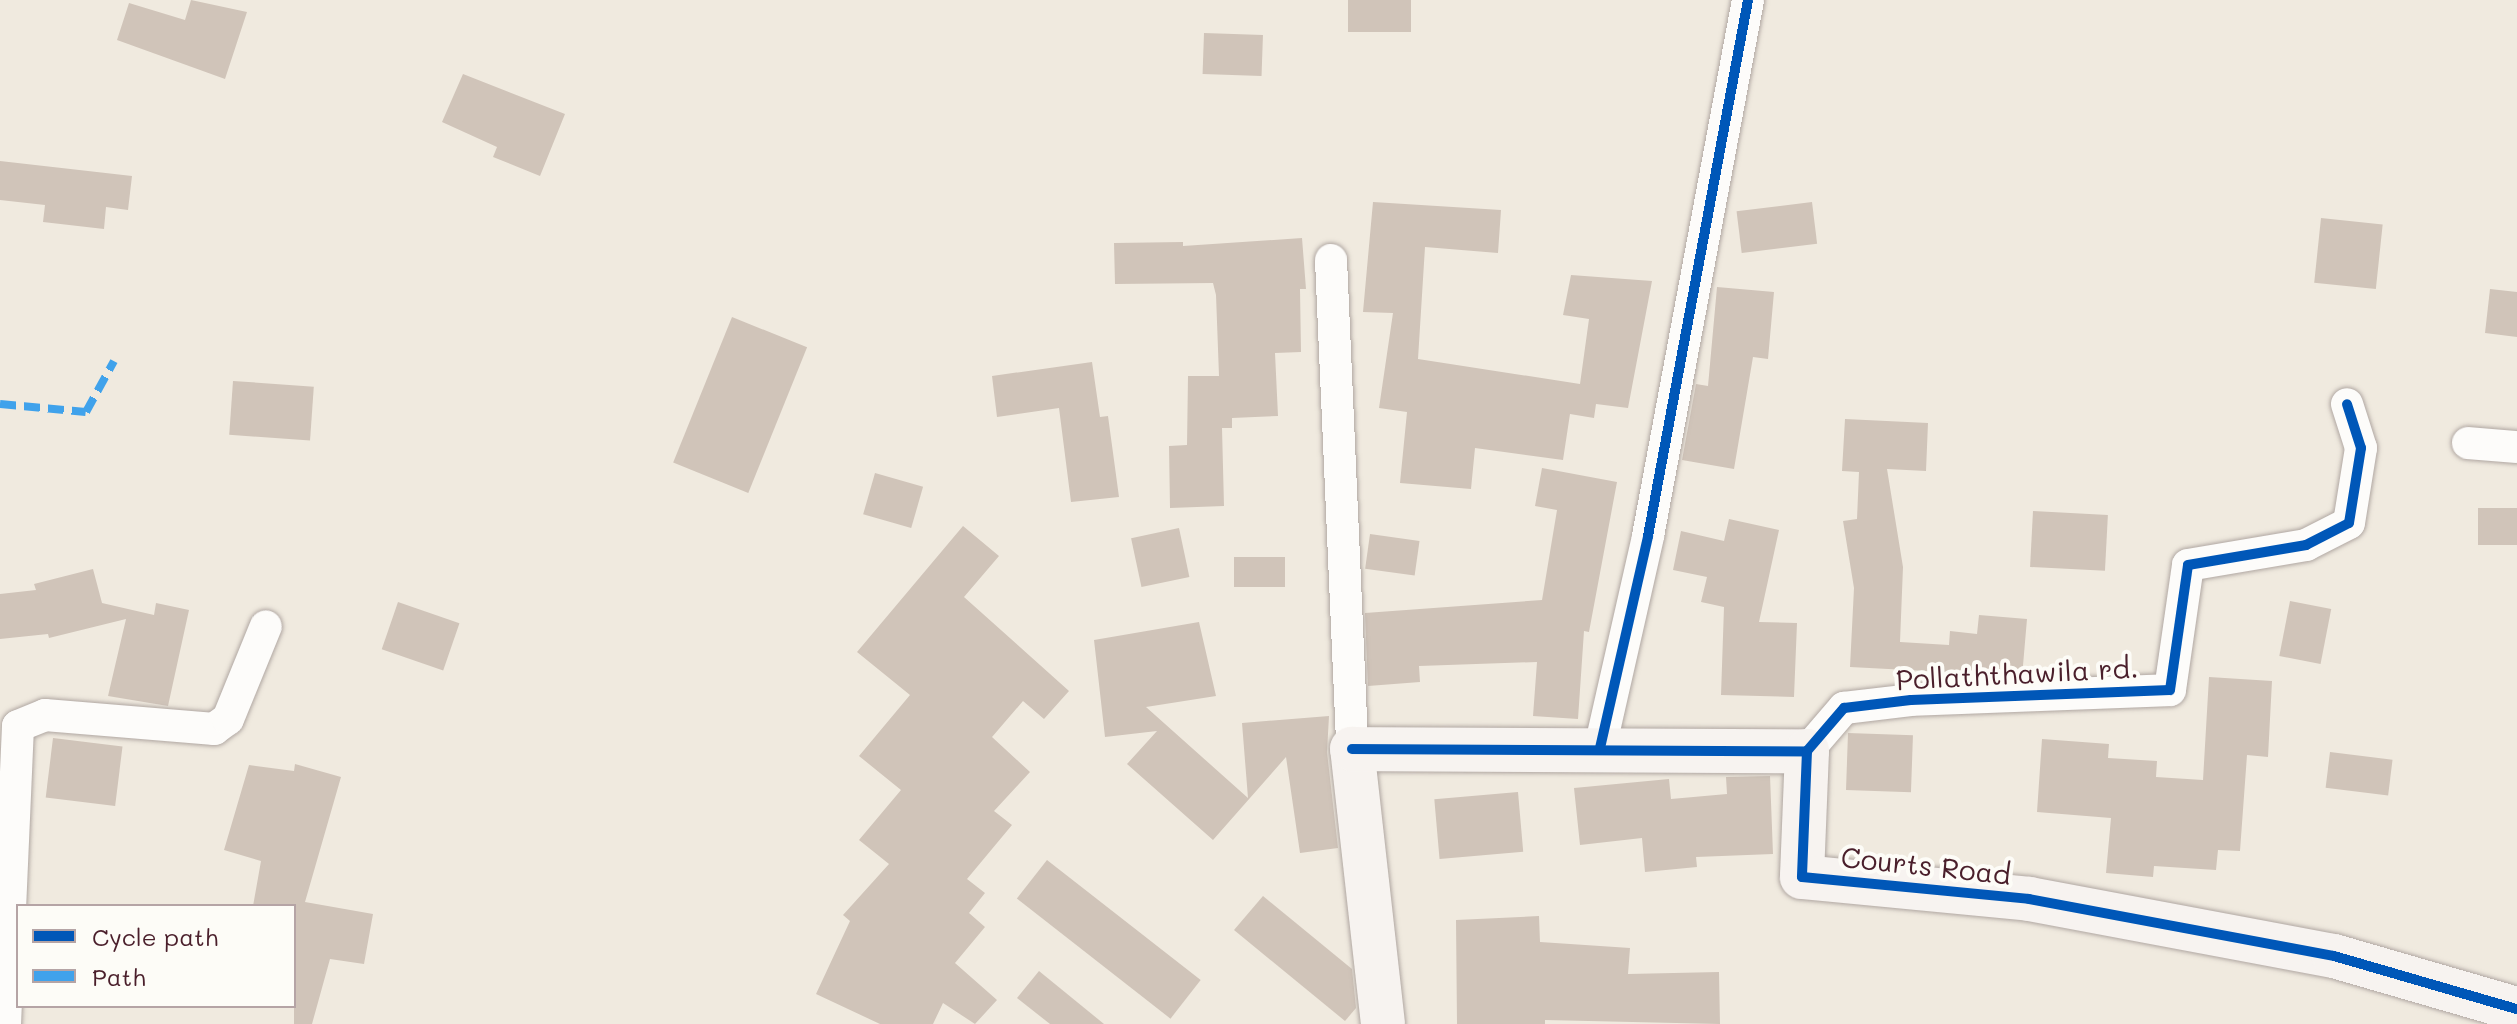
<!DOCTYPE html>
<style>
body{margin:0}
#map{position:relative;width:2517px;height:1024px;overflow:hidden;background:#f0eadf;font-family:Mali,sans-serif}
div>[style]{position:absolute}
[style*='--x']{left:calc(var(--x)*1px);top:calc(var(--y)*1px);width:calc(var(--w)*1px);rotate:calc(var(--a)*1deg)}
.building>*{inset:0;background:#d0c4b9;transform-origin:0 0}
.roads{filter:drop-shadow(0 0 2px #b0a7a2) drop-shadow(0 0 2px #b0a7a2)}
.street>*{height:32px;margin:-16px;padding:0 16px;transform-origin:16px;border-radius:16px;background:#fdfcfa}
.secondary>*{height:44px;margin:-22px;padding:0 22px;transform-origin:22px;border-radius:22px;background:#f7f3f0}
.quiet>*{height:8px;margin-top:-4px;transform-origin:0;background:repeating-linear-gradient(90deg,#40a2eb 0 16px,transparent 0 24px)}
.cycleway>*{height:10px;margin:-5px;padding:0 5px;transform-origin:5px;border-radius:5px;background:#0057b8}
span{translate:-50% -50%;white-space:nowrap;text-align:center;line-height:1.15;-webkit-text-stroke:8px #fdfcf7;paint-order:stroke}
.street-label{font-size:28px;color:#4a1f2b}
.legend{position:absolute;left:16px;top:904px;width:280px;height:104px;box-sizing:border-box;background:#fdfcf7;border:2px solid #b5a4a5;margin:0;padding:10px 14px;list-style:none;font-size:24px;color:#4a1f2b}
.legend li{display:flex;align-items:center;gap:16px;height:40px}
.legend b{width:40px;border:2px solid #b5a4a5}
</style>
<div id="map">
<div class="building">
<i style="clip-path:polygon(191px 0,247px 12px,225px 79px,117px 40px,129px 3px,185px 20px)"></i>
<i style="left:1348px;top:0;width:63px;height:32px"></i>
<i style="left:1204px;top:33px;width:59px;height:41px;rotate:2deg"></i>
<i style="clip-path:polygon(463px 74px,565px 114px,540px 176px,493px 157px,497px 147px,442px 122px)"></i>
<i style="clip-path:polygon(0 161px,132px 176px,128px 210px,106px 207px,104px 229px,43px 222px,45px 205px,0 200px)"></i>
<i style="clip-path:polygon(1373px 202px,1501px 210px,1498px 253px,1425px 247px,1418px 359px,1580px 384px,1589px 319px,1563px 315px,1571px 275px,1652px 281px,1628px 408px,1596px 404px,1594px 418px,1570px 414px,1563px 460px,1475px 448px,1471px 489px,1400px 483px,1407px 412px,1379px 408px,1393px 313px,1363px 312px)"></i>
<i style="left:1812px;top:202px;width:42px;height:76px;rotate:83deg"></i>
<i style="left:2321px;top:218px;width:62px;height:65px;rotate:6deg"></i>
<i style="clip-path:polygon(1302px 238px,1306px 289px,1300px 289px,1301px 352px,1275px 353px,1278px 416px,1232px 418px,1232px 428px,1222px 428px,1224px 506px,1170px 508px,1169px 446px,1187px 445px,1188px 376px,1219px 376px,1216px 295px,1213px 283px,1115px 284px,1114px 243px,1183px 242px,1183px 246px)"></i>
<i style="clip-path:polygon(1717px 287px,1774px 292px,1768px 359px,1753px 357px,1734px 469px,1682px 460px,1696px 384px,1708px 386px)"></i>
<i style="clip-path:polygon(2490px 289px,2517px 292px,2517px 337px,2485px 333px)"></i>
<i style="left:732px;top:317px;width:81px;height:157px;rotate:22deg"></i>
<i style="clip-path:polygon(1092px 362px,1100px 417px,1108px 416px,1119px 497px,1071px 502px,1059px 408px,997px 417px,992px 376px)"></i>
<i style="left:233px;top:381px;width:81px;height:54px;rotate:4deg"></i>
<i style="clip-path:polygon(1845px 419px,1928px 423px,1926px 471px,1887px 469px,1903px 567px,1900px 642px,1949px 645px,1950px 631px,1977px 634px,1979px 615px,2027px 619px,2022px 677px,1962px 679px,1946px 678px,1946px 672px,1850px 667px,1854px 588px,1843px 521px,1857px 519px,1859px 472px,1842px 471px)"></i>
<i style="clip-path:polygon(1542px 468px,1617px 482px,1589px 632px,1584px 631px,1578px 719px,1533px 716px,1537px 662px,1419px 666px,1420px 682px,1368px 686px,1365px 613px,1542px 600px,1557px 510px,1535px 506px)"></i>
<i style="left:875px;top:473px;width:50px;height:43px;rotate:16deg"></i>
<i style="left:2478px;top:508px;width:39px;height:37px"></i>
<i style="left:2033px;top:511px;width:75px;height:56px;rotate:3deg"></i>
<i style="clip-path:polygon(1729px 519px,1779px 530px,1759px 622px,1797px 623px,1794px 697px,1721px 695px,1724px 607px,1701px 602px,1707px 577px,1673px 570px,1681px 531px,1724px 541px)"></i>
<i style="clip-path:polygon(963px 526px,999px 556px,964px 597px,1069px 691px,1044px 719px,1023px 701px,992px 737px,1030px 772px,994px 811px,1012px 825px,967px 879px,985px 893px,969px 913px,985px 927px,955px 963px,997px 1000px,975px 1024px,943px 1003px,933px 1024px,880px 1024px,816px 994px,850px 921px,843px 915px,889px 864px,859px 840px,901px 790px,859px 756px,910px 695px,857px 652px)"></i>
<i style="left:1179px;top:528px;width:50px;height:49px;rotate:78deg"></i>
<i style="left:1370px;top:534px;width:50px;height:35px;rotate:8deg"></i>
<i style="left:1285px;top:557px;width:30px;height:51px;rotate:90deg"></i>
<i style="clip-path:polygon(93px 569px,102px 603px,154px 615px,156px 603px,189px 610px,168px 706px,108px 696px,126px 619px,49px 638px,48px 634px,0 639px,0 594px,36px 590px,34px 584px)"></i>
<i style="left:2290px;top:601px;width:42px;height:56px;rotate:11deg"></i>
<i style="left:398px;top:602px;width:65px;height:50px;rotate:19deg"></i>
<i style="clip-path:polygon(1199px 622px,1216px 696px,1146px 707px,1248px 798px,1242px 723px,1329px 716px,1327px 752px,1338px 848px,1300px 853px,1286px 757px,1213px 840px,1127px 764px,1157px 731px,1105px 737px,1094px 640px)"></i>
<i style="clip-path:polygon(2209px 677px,2272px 681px,2268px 757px,2247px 755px,2240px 851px,2218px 850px,2216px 870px,2154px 866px,2153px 877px,2106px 873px,2111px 818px,2037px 812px,2042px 739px,2109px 744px,2108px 758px,2157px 761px,2156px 777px,2203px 780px)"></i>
<i style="left:1848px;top:733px;width:65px;height:57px;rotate:2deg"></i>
<i style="left:53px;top:738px;width:70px;height:60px;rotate:7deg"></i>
<i style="left:2330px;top:752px;width:63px;height:36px;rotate:7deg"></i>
<i style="clip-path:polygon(295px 764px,341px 777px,305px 902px,373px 914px,364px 964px,330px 959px,312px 1024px,294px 1024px,294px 906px,253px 906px,261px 861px,224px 850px,249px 765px,294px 771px)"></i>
<i style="clip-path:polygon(1770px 776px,1773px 854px,1696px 857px,1697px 867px,1645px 872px,1642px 838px,1580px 845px,1574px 788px,1669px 779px,1671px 799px,1727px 794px,1726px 777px)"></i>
<i style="left:1518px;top:792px;width:60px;height:84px;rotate:85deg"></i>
<i style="left:1047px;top:860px;width:195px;height:49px;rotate:38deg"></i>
<i style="clip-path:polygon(1263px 896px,1352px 969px,1356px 1008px,1345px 1021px,1234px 930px)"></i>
<i style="clip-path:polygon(1539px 916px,1540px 942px,1630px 948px,1628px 974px,1719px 972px,1720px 1024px,1545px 1020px,1545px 1024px,1457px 1024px,1456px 920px)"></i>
<i style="clip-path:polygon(1039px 971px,1104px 1024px,1050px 1024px,1017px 998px)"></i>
</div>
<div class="roads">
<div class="street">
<i style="--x:1331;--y:260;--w:489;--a:87.5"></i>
<i style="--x:2468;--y:443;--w:49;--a:4.7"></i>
<i style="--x:1600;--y:748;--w:217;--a:-77.2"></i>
<i style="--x:1648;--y:536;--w:545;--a:-79.43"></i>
<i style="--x:1807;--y:751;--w:57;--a:-49.3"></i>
<i style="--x:1844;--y:708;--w:67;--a:-6.8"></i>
<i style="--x:1911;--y:700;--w:259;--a:-2.2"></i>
<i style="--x:2170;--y:690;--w:126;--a:-81.8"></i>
<i style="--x:2188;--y:565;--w:120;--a:-9.6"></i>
<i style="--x:2306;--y:545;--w:48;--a:-27.1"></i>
<i style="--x:2349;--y:523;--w:76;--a:-80.9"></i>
<i style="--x:2361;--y:448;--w:46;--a:-107.7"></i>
<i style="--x:5;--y:1024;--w:298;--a:-87.5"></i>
<i style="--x:18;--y:726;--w:29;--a:-22"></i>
<i style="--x:45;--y:715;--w:170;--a:4.7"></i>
<i style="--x:214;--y:729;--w:17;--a:-36"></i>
<i style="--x:228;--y:719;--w:100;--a:-67.8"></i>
</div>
<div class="secondary">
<i style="--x:1383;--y:1024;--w:277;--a:-96.4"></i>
<i style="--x:1352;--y:749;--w:455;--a:0.3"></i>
<i style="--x:1807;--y:751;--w:126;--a:92.3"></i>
<i style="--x:1802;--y:877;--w:228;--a:5.5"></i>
<i style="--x:2029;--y:899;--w:310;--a:10.6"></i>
<i style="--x:2334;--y:956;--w:191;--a:16.2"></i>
</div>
</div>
<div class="quiet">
<i style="--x:0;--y:404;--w:86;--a:5.3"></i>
<i style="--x:86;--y:412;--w:58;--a:-61.2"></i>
</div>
<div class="cycleway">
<i style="--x:1600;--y:748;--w:217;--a:-77.2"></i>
<i style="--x:1648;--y:536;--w:545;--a:-79.43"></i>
<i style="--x:1352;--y:749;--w:455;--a:0.3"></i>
<i style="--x:1807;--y:751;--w:126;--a:92.3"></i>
<i style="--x:1802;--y:877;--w:228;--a:5.5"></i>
<i style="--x:2029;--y:899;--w:310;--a:10.6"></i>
<i style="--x:2334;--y:956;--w:191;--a:16.2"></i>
<i style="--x:1807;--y:751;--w:57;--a:-49.3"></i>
<i style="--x:1844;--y:708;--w:67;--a:-6.8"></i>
<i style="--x:1911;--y:700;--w:259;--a:-2.2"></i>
<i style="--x:2170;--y:690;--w:126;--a:-81.8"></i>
<i style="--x:2188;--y:565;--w:120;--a:-9.6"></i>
<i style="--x:2306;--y:545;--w:48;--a:-27.1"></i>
<i style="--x:2349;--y:523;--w:76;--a:-80.9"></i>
<i style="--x:2361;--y:448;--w:46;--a:-107.7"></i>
</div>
<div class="street-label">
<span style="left:2017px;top:673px;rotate:-3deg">Pollaththawila rd.</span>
<span style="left:1926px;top:865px;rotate:6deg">Courts Road</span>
</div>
<ul class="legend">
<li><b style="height:10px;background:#0057b8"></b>Cycle path</li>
<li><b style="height:10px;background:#40a2eb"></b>Path</li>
</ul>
</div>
